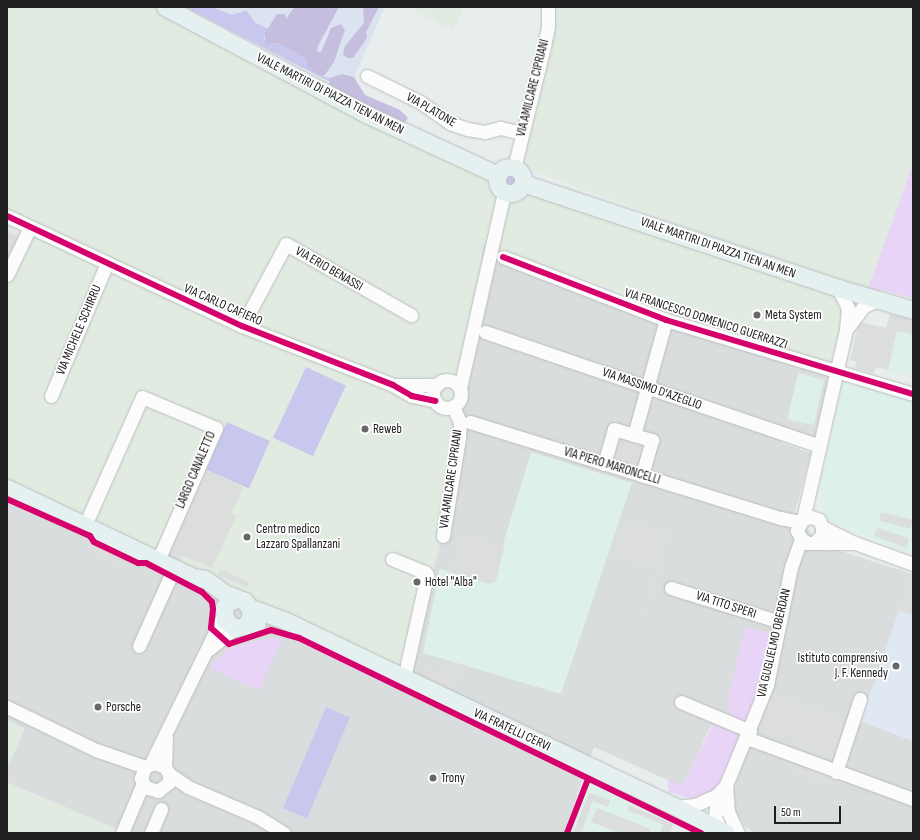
<!DOCTYPE html>
<style>
body{margin:0}
#map{position:relative;width:920px;height:840px;overflow:hidden;background:#e8edee;font-family:"Sofia Sans Condensed",sans-serif}
div>[style]{position:absolute}
[style*='--x']{left:calc(var(--x)*1px);top:calc(var(--y)*1px);width:calc(var(--w)*1px);rotate:calc(var(--a)*1deg)}
.residential>*{inset:0;background:#d9dddd}
.commercial>*{inset:0;background:#ddf0ea}
.industrial>*{inset:0;background:#e1ebe1}
.education>*{inset:0;background:#e0e9f3}
.farmland>*{inset:0;background:#dbe3f0}
.grass>*{inset:0;background:#c8c7ee;transform-origin:0 0}
.round{border-radius:50%}
.forest>*{inset:0;background:#c5bedf}
.park>*{inset:0;background:#e8d4f6}
.parking>*{inset:0;background:#dcdede;transform-origin:0 0}
.roads{filter:drop-shadow(0 0 1px #bbbebe) drop-shadow(0 0 1px #bbbebe)}
.minor>*{height:13px;margin:-6.5px;padding:0 6.5px;transform-origin:6.5px;border-radius:6.5px;background:#fcfcfc}
.minor>.ring{margin:-6.5px;padding:0;box-sizing:content-box;background:none;border:13px solid #fcfcfc;border-radius:50%}
.major>*{height:17px;margin:-8.5px;padding:0 8.5px;transform-origin:8.5px;border-radius:8.5px;background:#e5f0f1}
.major>.ring{margin:-8.5px;padding:0;box-sizing:content-box;background:none;border:17px solid #e5f0f1;border-radius:50%}
.cycleway>*{height:6px;margin:-3px;padding:0 3px;transform-origin:3px;border-radius:3px;background:#d6006c}
.dots>*{width:11px;height:11px;translate:-50% -50%;box-sizing:border-box;border:2px solid #fff;border-radius:50%}
span{translate:-50% -50%;white-space:nowrap;text-align:center;line-height:1.15;-webkit-text-stroke:3.5px #fff;paint-order:stroke}
.street-label{font-size:13px;color:#202020}
.poi-label{font-size:13px;color:#202020}
.left{translate:0 -50%;text-align:left}
.right{translate:-100% -50%;text-align:right}
.frame{position:absolute;inset:0;border:8px solid #202020;pointer-events:none}
.scale{position:absolute;left:774px;top:806px;width:67px;height:18px;box-sizing:border-box;border:2px solid #202020;border-top:0;padding-left:5px;font-size:12px;line-height:14px;white-space:nowrap;color:#202020;-webkit-text-stroke:3px #fff;paint-order:stroke}
</style>
<div id="map">
<div class="residential">
<i style="clip-path:polygon(7px 7px,271px 64px,524px 181px,497px 258px,800px 365px,782px 443px,811px 453px,795px 512px,825px 551px,837px 550px,912px 574px,861px 721px,913px 741px,913px 833px,754px 833px,743px 825px,735px 809px,734px 789px,750px 744px,711px 725px,683px 787px,594px 747px,564px 833px,7px 833px)"></i>
</div>
<div class="commercial">
<i style="clip-path:polygon(897px 331px,913px 335px,913px 377px,888px 370px)"></i>
<i style="clip-path:polygon(801px 364px,830px 372px,818px 443px,785px 433px)"></i>
<i style="clip-path:polygon(849px 380px,913px 397px,913px 554px,828px 522px,820px 505px,822px 477px,842px 385px)"></i>
<i style="clip-path:polygon(531px 452px,632px 483px,561px 694px,423px 653px,440px 569px,491px 584px)"></i>
<i style="clip-path:polygon(588px 779px,675px 819px,670px 833px,567px 833px)"></i>
</div>
<div class="industrial">
<i style="clip-path:polygon(7px 7px,154px 7px,363px 118px,479px 172px,832px 290px,845px 310px,831px 365px,484px 244px,443px 536px,404px 678px,7px 488px)"></i>
<i style="clip-path:polygon(409px 7px,464px 7px,453px 30px)"></i>
<i style="clip-path:polygon(556px 7px,913px 7px,913px 298px,882px 290px,878px 292px,747px 250px,522px 167px,556px 22px)"></i>
<i style="clip-path:polygon(7px 720px,25px 728px,7px 769px)"></i>
<i style="clip-path:polygon(7px 782px,117px 829px,115px 833px,7px 833px)"></i>
</div>
<div class="education">
<i style="clip-path:polygon(912px 574px,913px 574px,913px 741px,861px 721px)"></i>
</div>
<div class="farmland">
<i style="clip-path:polygon(212px 7px,297px 7px,293px 9px,286px 20px,277px 14px,268px 29px,260px 26px,250px 15px,241px 11px,232px 15px,226px 15px)"></i>
<i style="clip-path:polygon(339px 7px,385px 7px,354px 77px,342px 74px,330px 78px,324px 76px,334px 62px,345px 30px,341px 25px,328px 33px,321px 52px,317px 52px,318px 46px)"></i>
</div>
<div class="grass">
<i style="clip-path:polygon(185px 7px,212px 7px,232px 15px,246px 10px,256px 23px,268px 29px,264px 39px,271px 45px,278px 43px,307px 60px,318px 75px,330px 78px,330px 82px)"></i>
<i class="round" style="left:501px;top:172px;width:18px;height:18px"></i>
<i style="left:306px;top:367px;width:44px;height:78px;rotate:25deg"></i>
<i style="left:227px;top:422px;width:47px;height:52px;rotate:24deg"></i>
<i style="left:326px;top:707px;width:26px;height:110px;rotate:23deg"></i>
</div>
<div class="forest">
<i style="clip-path:polygon(297px 7px,339px 7px,318px 46px,317px 52px,321px 52px,331px 28px,341px 24px,345px 30px,334px 62px,324px 76px,318px 75px,307px 66px,307px 60px,278px 43px,265px 46px,265px 33px,277px 14px,285px 14px,286px 19px,293px 9px)"></i>
<i style="clip-path:polygon(363px 7px,379px 7px,366px 32px,367px 38px,353px 58px,347px 58px,343px 54px,345px 46px,364px 23px)"></i>
<i style="clip-path:polygon(342px 74px,354px 77px,365px 95px,400px 110px,408px 118px,403px 125px,329px 91px,330px 78px)"></i>
</div>
<div class="park">
<i style="clip-path:polygon(913px 164px,913px 298px,882px 290px,878px 292px,868px 289px)"></i>
<i style="clip-path:polygon(745px 627px,775px 634px,754px 712px,747px 727px,733px 720px,730px 707px,727px 705px)"></i>
<i style="clip-path:polygon(268px 638px,283px 639px,259px 690px,209px 668px,229px 648px)"></i>
<i style="clip-path:polygon(713px 724px,740px 736px,715px 792px,700px 801px,669px 792px,668px 780px,683px 786px)"></i>
</div>
<div class="parking">
<i style="clip-path:polygon(7px 231px,24px 239px,7px 275px)"></i>
<i style="clip-path:polygon(890px 314px,913px 319px,913px 335px,897px 331px,888px 370px,876px 367px,874px 373px,855px 368px,857px 362px,850px 360px,859px 322px,886px 328px)"></i>
<i style="clip-path:polygon(801px 364px,830px 372px,818px 443px,785px 433px,787px 420px,814px 425px,824px 380px,798px 373px)"></i>
<i style="left:614px;top:429px;width:40px;height:36px;rotate:16deg"></i>
<i style="clip-path:polygon(206px 470px,243px 487px,231px 514px,236px 516px,212px 568px,182px 555px,178px 564px,166px 559px)"></i>
<i style="left:881px;top:512px;width:33px;height:9px;rotate:14deg"></i>
<i style="clip-path:polygon(621px 518px,672px 532px,644px 623px,641px 623px,655px 570px,609px 554px)"></i>
<i style="clip-path:polygon(877px 528px,909px 538px,907px 548px,874px 536px)"></i>
<i style="left:458px;top:533px;width:48px;height:40px;rotate:13deg"></i>
<i style="left:89px;top:544px;width:47px;height:9px;rotate:25deg"></i>
<i style="left:220px;top:569px;width:32px;height:6px;rotate:24deg"></i>
<i style="clip-path:polygon(912px 574px,913px 574px,913px 615px,898px 610px)"></i>
<i style="clip-path:polygon(447px 662px,464px 669px,456px 690px,422px 674px,425px 667px,441px 674px)"></i>
<i style="clip-path:polygon(772px 692px,853px 720px,838px 761px,761px 732px,760px 722px)"></i>
<i style="left:792px;top:756px;width:54px;height:16px;rotate:19deg"></i>
<i style="clip-path:polygon(589px 793px,610px 800px,608px 807px,593px 801px,581px 833px,573px 833px)"></i>
<i style="clip-path:polygon(629px 805px,673px 824px,670px 833px,660px 833px,663px 825px,627px 810px)"></i>
<i style="clip-path:polygon(597px 808px,651px 829px,649px 833px,620px 833px,591px 822px)"></i>
</div>
<div class="roads">
<div class="minor">
<i style="--x:367;--y:76;--w:59;--a:26.1"></i>
<i style="--x:420;--y:102;--w:37;--a:35"></i>
<i style="--x:450;--y:123;--w:18;--a:19"></i>
<i style="--x:467;--y:129;--w:18;--a:9"></i>
<i style="--x:485;--y:132;--w:16;--a:-15"></i>
<i style="--x:500;--y:128;--w:22;--a:13"></i>
<i style="--x:514;--y:168;--w:125;--a:-76.1"></i>
<i style="--x:544;--y:47;--w:20;--a:-79"></i>
<i style="--x:548;--y:27;--w:20;--a:-90"></i>
<i style="--x:7;--y:216;--w:259;--a:25.1"></i>
<i style="--x:242;--y:326;--w:162;--a:21.3"></i>
<i style="--x:393;--y:385;--w:22;--a:30"></i>
<i style="--x:412;--y:396;--w:24;--a:12"></i>
<i style="--x:503;--y:257;--w:175;--a:21.1"></i>
<i style="--x:666;--y:320;--w:258;--a:16.7"></i>
<i style="--x:7;--y:275;--w:53;--a:-64.4"></i>
<i style="--x:242;--y:326;--w:93;--a:-61.8"></i>
<i style="--x:286;--y:244;--w:144;--a:29.6"></i>
<i style="--x:848;--y:327;--w:26;--a:-53"></i>
<i style="--x:864;--y:306;--w:15;--a:-23"></i>
<i style="--x:485;--y:332;--w:353;--a:18.8"></i>
<i class="ring" style="left:433px;top:380px;width:15px;height:15px"></i>
<i style="--x:395;--y:385;--w:42;--a:0"></i>
<i style="--x:460;--y:388;--w:201;--a:-77.3"></i>
<i style="--x:51;--y:396;--w:144;--a:-67.2"></i>
<i style="--x:470;--y:422;--w:325;--a:17.2"></i>
<i style="--x:780;--y:518;--w:20;--a:11"></i>
<i style="--x:634;--y:435;--w:119;--a:-74.5"></i>
<i style="--x:604;--y:464;--w:36;--a:-74"></i>
<i style="--x:614;--y:429;--w:21;--a:17"></i>
<i style="--x:634;--y:435;--w:19;--a:16"></i>
<i style="--x:652;--y:440;--w:37;--a:106"></i>
<i style="--x:803;--y:519;--w:194;--a:-77.2"></i>
<i style="--x:846;--y:330;--w:22;--a:-85"></i>
<i style="--x:848;--y:308;--w:22;--a:-117"></i>
<i style="--x:85;--y:525;--w:140;--a:-66"></i>
<i style="--x:142;--y:397;--w:80;--a:22.7"></i>
<i style="--x:216;--y:428;--w:144;--a:113.7"></i>
<i style="--x:822;--y:527;--w:37;--a:26"></i>
<i style="--x:855;--y:543;--w:62;--a:19.9"></i>
<i style="--x:443;--y:536;--w:99;--a:-80.7"></i>
<i style="--x:459;--y:438;--w:16;--a:-86"></i>
<i style="--x:460;--y:422;--w:17;--a:-115"></i>
<i style="--x:816;--y:541;--w:8;--a:-45"></i>
<i style="--x:822;--y:535;--w:8;--a:-90"></i>
<i style="--x:822;--y:527;--w:8;--a:-113"></i>
<i style="--x:819;--y:520;--w:9;--a:-159"></i>
<i style="--x:811;--y:517;--w:8;--a:166"></i>
<i style="--x:803;--y:519;--w:13;--a:119"></i>
<i style="--x:797;--y:530;--w:10;--a:66"></i>
<i style="--x:801;--y:539;--w:8;--a:30"></i>
<i style="--x:808;--y:543;--w:47;--a:0"></i>
<i style="--x:392;--y:559;--w:35;--a:22"></i>
<i style="--x:425;--y:572;--w:4;--a:56"></i>
<i style="--x:427;--y:575;--w:106;--a:102.6"></i>
<i style="--x:671;--y:588;--w:114;--a:17.3"></i>
<i style="--x:139;--y:646;--w:85;--a:-65.8"></i>
<i style="--x:209;--y:649;--w:33;--a:-39"></i>
<i style="--x:681;--y:702;--w:75;--a:22.8"></i>
<i style="--x:7;--y:707;--w:99;--a:25.8"></i>
<i style="--x:96;--y:750;--w:52;--a:19.1"></i>
<i style="--x:747;--y:738;--w:177;--a:20.2"></i>
<i style="--x:151;--y:763;--w:164;--a:-63.9"></i>
<i style="--x:165;--y:767;--w:12;--a:-160"></i>
<i style="--x:154;--y:763;--w:10;--a:156"></i>
<i style="--x:145;--y:767;--w:12;--a:110"></i>
<i style="--x:141;--y:778;--w:10;--a:66"></i>
<i style="--x:145;--y:787;--w:14;--a:17"></i>
<i style="--x:158;--y:791;--w:14;--a:-39"></i>
<i style="--x:169;--y:782;--w:8;--a:-90"></i>
<i style="--x:169;--y:774;--w:8;--a:-120"></i>
<i style="--x:165;--y:767;--w:29;--a:-88"></i>
<i style="--x:836;--y:772;--w:77;--a:-71.8"></i>
<i style="--x:169;--y:774;--w:23;--a:34"></i>
<i style="--x:188;--y:787;--w:76;--a:23.2"></i>
<i style="--x:258;--y:817;--w:31;--a:32"></i>
<i style="--x:726;--y:785;--w:27;--a:86"></i>
<i style="--x:728;--y:812;--w:23;--a:65"></i>
<i style="--x:717;--y:795;--w:22;--a:95"></i>
<i style="--x:715;--y:817;--w:13;--a:67"></i>
<i style="--x:676;--y:807;--w:19;--a:-6"></i>
<i style="--x:695;--y:805;--w:24;--a:-24"></i>
<i style="--x:717;--y:795;--w:13;--a:-48"></i>
<i style="--x:726;--y:785;--w:108;--a:-67.7"></i>
<i style="--x:767;--y:685;--w:120;--a:-78.5"></i>
<i style="--x:791;--y:567;--w:30;--a:-70"></i>
<i style="--x:122;--y:833;--w:54;--a:-67.2"></i>
<i style="--x:151;--y:833;--w:26;--a:-67"></i>
</div>
<div class="major">
<i style="--x:165;--y:7;--w:228;--a:28"></i>
<i style="--x:366;--y:114;--w:145;--a:24.8"></i>
<i class="ring" style="left:497px;top:167px;width:9px;height:9px"></i>
<i style="--x:523;--y:183;--w:332;--a:18.4"></i>
<i style="--x:838;--y:288;--w:78;--a:16.3"></i>
<i style="--x:7;--y:488;--w:206;--a:25.6"></i>
<i style="--x:193;--y:577;--w:12;--a:9"></i>
<i style="--x:205;--y:579;--w:24;--a:36"></i>
<i style="--x:224;--y:593;--w:22;--a:21"></i>
<i style="--x:245;--y:601;--w:14;--a:60"></i>
<i style="--x:252;--y:613;--w:13;--a:117"></i>
<i style="--x:238;--y:599;--w:8;--a:166"></i>
<i style="--x:230;--y:601;--w:8;--a:135"></i>
<i style="--x:224;--y:607;--w:13;--a:86"></i>
<i style="--x:225;--y:620;--w:13;--a:39"></i>
<i style="--x:235;--y:628;--w:22;--a:-10"></i>
<i style="--x:251;--y:608;--w:37;--a:20"></i>
<i style="--x:286;--y:621;--w:432;--a:25.5"></i>
<i style="--x:676;--y:807;--w:56;--a:27.5"></i>
</div>
</div>
<div class="cycleway">
<i style="--x:7;--y:216;--w:259;--a:25.1"></i>
<i style="--x:242;--y:326;--w:162;--a:21.3"></i>
<i style="--x:393;--y:385;--w:22;--a:30"></i>
<i style="--x:412;--y:396;--w:24;--a:12"></i>
<i style="--x:503;--y:257;--w:175;--a:21.1"></i>
<i style="--x:666;--y:320;--w:258;--a:16.7"></i>
<i style="--x:7;--y:499;--w:91;--a:24"></i>
<i style="--x:90;--y:536;--w:7;--a:56"></i>
<i style="--x:94;--y:542;--w:49;--a:25.5"></i>
<i style="--x:138;--y:563;--w:8;--a:0"></i>
<i style="--x:146;--y:563;--w:63;--a:27.4"></i>
<i style="--x:202;--y:592;--w:14;--a:45"></i>
<i style="--x:212;--y:602;--w:7;--a:82"></i>
<i style="--x:213;--y:609;--w:19;--a:96"></i>
<i style="--x:211;--y:628;--w:24;--a:42"></i>
<i style="--x:229;--y:644;--w:44;--a:-18.4"></i>
<i style="--x:271;--y:630;--w:29;--a:16"></i>
<i style="--x:299;--y:638;--w:447;--a:25.9"></i>
<i style="--x:567;--y:833;--w:58;--a:-68.7"></i>
</div>
<div class="dots">
<i style="left:757px;top:315px;background:#666868"></i>
<i style="left:365px;top:429px;background:#666868"></i>
<i style="left:247px;top:537px;background:#666868"></i>
<i style="left:417px;top:582px;background:#666868"></i>
<i style="left:896px;top:666px;background:#666868"></i>
<i style="left:98px;top:707px;background:#666868"></i>
<i style="left:433px;top:778px;background:#666868"></i>
</div>
<div class="street-label">
<span style="left:533px;top:88px;rotate:-76deg">VIA AMILCARE CIPRIANI</span>
<span style="left:330px;top:94px;rotate:27deg">VIALE MARTIRI DI PIAZZA TIEN AN MEN</span>
<span style="left:431px;top:110px;rotate:30deg">VIA PLATONE</span>
<span style="left:718px;top:248px;rotate:19deg">VIALE MARTIRI DI PIAZZA TIEN AN MEN</span>
<span style="left:329px;top:269px;rotate:30deg">VIA ERIO BENASSI</span>
<span style="left:223px;top:305px;rotate:24deg">VIA CARLO CAFIERO</span>
<span style="left:706px;top:319px;rotate:18deg">VIA FRANCESCO DOMENICO GUERRAZZI</span>
<span style="left:79px;top:330px;rotate:-67deg">VIA MICHELE SCHIRRU</span>
<span style="left:652px;top:389px;rotate:19deg">VIA MASSIMO D'AZEGLIO</span>
<span style="left:612px;top:466px;rotate:17deg">VIA PIERO MARONCELLI</span>
<span style="left:196px;top:470px;rotate:-67deg">LARGO CANALETTO</span>
<span style="left:451px;top:479px;rotate:-82deg">VIA AMILCARE CIPRIANI</span>
<span style="left:726px;top:605px;rotate:18deg">VIA TITO SPERI</span>
<span style="left:774px;top:643px;rotate:-77deg">VIA GUGLIELMO OBERDAN</span>
<span style="left:512px;top:730px;rotate:25deg">VIA FRATELLI CERVI</span>
</div>
<div class="poi-label">
<span class="left" style="left:765px;top:315px">Meta System</span>
<span class="left" style="left:373px;top:429px">Reweb</span>
<span class="left" style="left:256px;top:537px">Centro medico<br>Lazzaro Spallanzani</span>
<span class="left" style="left:425px;top:582px">Hotel "Alba"</span>
<span class="right" style="left:888px;top:666px">Istituto comprensivo<br>J. F. Kennedy</span>
<span class="left" style="left:106px;top:707px">Porsche</span>
<span class="left" style="left:441px;top:778px">Trony</span>
</div>
<div class="frame"></div>
<div class="scale">50 m</div>
</div>
